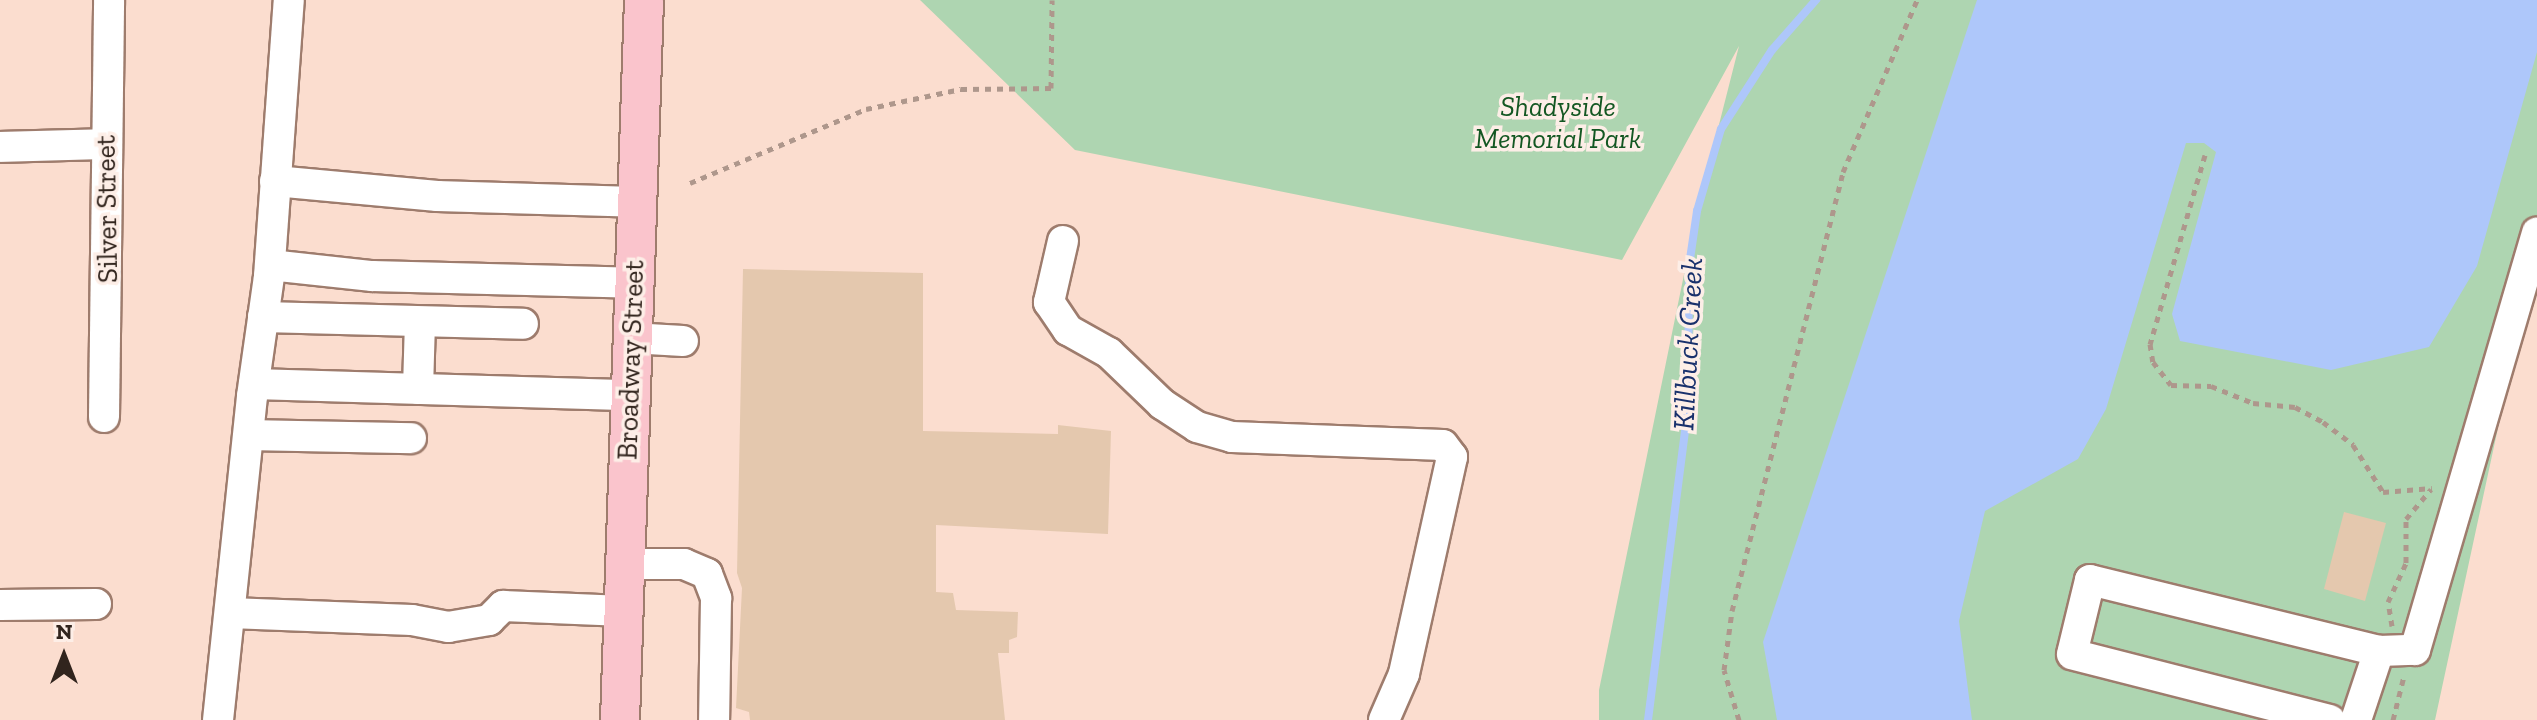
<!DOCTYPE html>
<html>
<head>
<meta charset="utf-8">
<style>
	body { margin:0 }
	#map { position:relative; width:2537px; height:720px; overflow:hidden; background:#fbddcf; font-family:"Zilla Slab",serif }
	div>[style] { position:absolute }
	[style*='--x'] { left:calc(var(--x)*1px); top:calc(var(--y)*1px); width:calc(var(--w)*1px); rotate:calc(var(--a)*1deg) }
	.green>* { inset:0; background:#aed5b1 }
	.water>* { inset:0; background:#aec7fa }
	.stream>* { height:8px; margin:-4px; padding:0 4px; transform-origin:4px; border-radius:4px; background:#aec7fa }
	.building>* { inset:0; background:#e4c8ae }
	.path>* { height:5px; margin-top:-2.5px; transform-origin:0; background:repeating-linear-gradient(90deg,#ae978c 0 6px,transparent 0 12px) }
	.roads { filter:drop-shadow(2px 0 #9e7c6d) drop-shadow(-2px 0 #9e7c6d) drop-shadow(0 2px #9e7c6d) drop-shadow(0 -2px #9e7c6d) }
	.minor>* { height:30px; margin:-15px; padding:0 15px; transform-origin:15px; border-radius:15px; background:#fff }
	.major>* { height:38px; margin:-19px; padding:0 19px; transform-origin:19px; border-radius:19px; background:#fac4cc }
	span { translate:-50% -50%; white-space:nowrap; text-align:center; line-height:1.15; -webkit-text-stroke:7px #fdeee7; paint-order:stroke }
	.park-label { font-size:28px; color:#135722; font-style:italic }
	.street-label { font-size:28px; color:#31241d }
	.water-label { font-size:30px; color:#19316c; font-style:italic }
	.north { position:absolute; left:24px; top:616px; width:80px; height:80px; -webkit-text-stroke:6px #fdeee7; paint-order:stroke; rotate:0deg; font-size:22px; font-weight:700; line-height:32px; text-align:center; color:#31241d }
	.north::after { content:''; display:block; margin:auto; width:28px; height:36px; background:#31241d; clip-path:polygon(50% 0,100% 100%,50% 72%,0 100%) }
</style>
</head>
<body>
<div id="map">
	<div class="green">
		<i style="clip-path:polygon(920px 0,2537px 0,2537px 247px,2435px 720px,1599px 720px,1599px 690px,1697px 211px,1739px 46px,1622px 260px,1075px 150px)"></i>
	</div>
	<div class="water">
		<i style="clip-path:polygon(1977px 0,2537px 0,2537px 52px,2477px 266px,2429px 347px,2331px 370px,2180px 341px,2172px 314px,2216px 152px,2204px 143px,2186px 143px,2106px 409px,2078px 459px,1985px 511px,1959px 621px,1972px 720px,1777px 720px,1763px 642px)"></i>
	</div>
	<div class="stream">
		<i style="--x:1648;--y:720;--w:316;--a:-82.7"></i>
		<i style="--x:1688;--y:407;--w:141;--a:-89.6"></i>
		<i style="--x:1689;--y:266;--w:56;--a:-81.7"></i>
		<i style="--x:1697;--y:211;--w:85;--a:-73.7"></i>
		<i style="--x:1721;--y:129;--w:94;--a:-57.2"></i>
		<i style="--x:1772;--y:50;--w:67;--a:-48.7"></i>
	</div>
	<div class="building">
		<i style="clip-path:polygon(743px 269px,923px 273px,923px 431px,1058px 434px,1058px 425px,1111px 431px,1108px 534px,936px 525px,936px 592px,953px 593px,956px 610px,1018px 612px,1017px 637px,1009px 640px,1009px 653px,998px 653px,1005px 720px,750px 720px,749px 712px,736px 708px,742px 588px,737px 573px)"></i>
		<i style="clip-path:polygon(2344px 512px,2386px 523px,2365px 601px,2324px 589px)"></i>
	</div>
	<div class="path">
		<i style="--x:2205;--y:155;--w:197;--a:106.2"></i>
		<i style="--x:2150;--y:344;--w:18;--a:81"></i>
		<i style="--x:2153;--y:362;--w:29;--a:52"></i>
		<i style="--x:2171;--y:385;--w:40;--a:1.4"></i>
		<i style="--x:2211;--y:386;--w:45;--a:22"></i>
		<i style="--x:2253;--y:403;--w:42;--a:5.4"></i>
		<i style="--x:2295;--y:407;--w:32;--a:28"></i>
		<i style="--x:2323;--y:422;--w:38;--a:37"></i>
		<i style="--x:2353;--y:445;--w:56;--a:57.4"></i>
		<i style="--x:2383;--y:492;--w:49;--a:-4.7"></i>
		<i style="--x:690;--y:183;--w:191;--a:-22.8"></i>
		<i style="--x:866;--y:109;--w:97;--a:-11.9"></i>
		<i style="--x:961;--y:89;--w:90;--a:-0.6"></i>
		<i style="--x:1051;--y:88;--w:88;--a:-89.3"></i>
		<i style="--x:2392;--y:626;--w:24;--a:-99"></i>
		<i style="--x:2388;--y:602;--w:43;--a:-65.2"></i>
		<i style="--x:2406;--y:563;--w:44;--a:-90"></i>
		<i style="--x:2406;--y:519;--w:39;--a:-50"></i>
		<i style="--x:1739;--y:720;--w:52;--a:-106.7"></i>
		<i style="--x:1724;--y:670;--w:60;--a:-82.3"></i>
		<i style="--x:1732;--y:611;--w:453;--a:-75.8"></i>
		<i style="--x:1843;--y:172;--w:187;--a:-66.7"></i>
		<i style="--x:2393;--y:720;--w:45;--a:-76"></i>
	</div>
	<div class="roads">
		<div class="minor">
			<i style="--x:0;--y:147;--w:106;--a:-1.6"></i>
			<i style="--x:275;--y:181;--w:163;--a:5.3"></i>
			<i style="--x:437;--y:196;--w:198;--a:1.7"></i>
			<i style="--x:1063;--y:241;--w:63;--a:102.9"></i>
			<i style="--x:1049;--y:302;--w:34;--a:56"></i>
			<i style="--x:1068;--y:330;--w:47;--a:29.3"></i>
			<i style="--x:1109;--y:353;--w:74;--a:43.9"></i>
			<i style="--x:1162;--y:404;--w:42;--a:33.3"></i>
			<i style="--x:1197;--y:427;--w:36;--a:16"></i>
			<i style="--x:1232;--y:437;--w:211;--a:2.2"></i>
			<i style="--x:1443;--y:445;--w:15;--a:53"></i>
			<i style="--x:1452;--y:457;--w:222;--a:102.5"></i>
			<i style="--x:1404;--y:674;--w:50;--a:113.5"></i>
			<i style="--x:270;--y:265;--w:103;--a:6.2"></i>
			<i style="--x:372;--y:276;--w:261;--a:1.5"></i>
			<i style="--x:263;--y:317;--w:260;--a:1.5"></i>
			<i style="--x:631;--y:338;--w:52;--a:3.3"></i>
			<i style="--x:254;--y:384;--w:376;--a:1.7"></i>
			<i style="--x:418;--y:389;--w:66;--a:-88.3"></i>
			<i style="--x:104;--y:417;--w:417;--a:-89.3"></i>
			<i style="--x:249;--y:435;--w:162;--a:1.1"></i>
			<i style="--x:625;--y:564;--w:59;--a:0"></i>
			<i style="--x:684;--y:564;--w:25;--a:23"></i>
			<i style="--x:707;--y:574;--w:26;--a:69"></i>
			<i style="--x:716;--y:598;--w:122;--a:90.9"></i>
			<i style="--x:0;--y:605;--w:96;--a:-0.6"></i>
			<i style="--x:230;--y:613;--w:182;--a:2.2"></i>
			<i style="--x:412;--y:620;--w:37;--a:11"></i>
			<i style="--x:448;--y:627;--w:42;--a:-9.7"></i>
			<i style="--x:489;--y:620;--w:20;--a:-45"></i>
			<i style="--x:503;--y:606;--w:121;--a:2.4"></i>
			<i style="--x:218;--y:720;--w:326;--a:-84"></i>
			<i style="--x:252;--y:396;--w:121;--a:-81.9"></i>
			<i style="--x:269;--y:276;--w:277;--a:-85.9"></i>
			<i style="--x:2330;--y:720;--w:266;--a:-165.7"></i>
			<i style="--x:2072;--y:654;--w:76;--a:-76.3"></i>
			<i style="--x:2090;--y:580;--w:298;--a:13.8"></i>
			<i style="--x:2379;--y:651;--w:36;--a:-2"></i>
			<i style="--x:2415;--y:650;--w:435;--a:-73.7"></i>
			<i style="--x:2356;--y:720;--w:73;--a:-71.6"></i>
		</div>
		<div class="major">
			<i style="--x:620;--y:720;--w:720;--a:-88.09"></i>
		</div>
	</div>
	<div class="park-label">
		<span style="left:1558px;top:123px">Shadyside<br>Memorial Park</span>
	</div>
	<div class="street-label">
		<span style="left:107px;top:209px;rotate:-91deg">Silver Street</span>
		<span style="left:631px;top:360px;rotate:-88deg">Broadway Street</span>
	</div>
	<div class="water-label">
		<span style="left:1688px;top:344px;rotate:-87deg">Killbuck Creek</span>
	</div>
	<div class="north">N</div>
</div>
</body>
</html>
